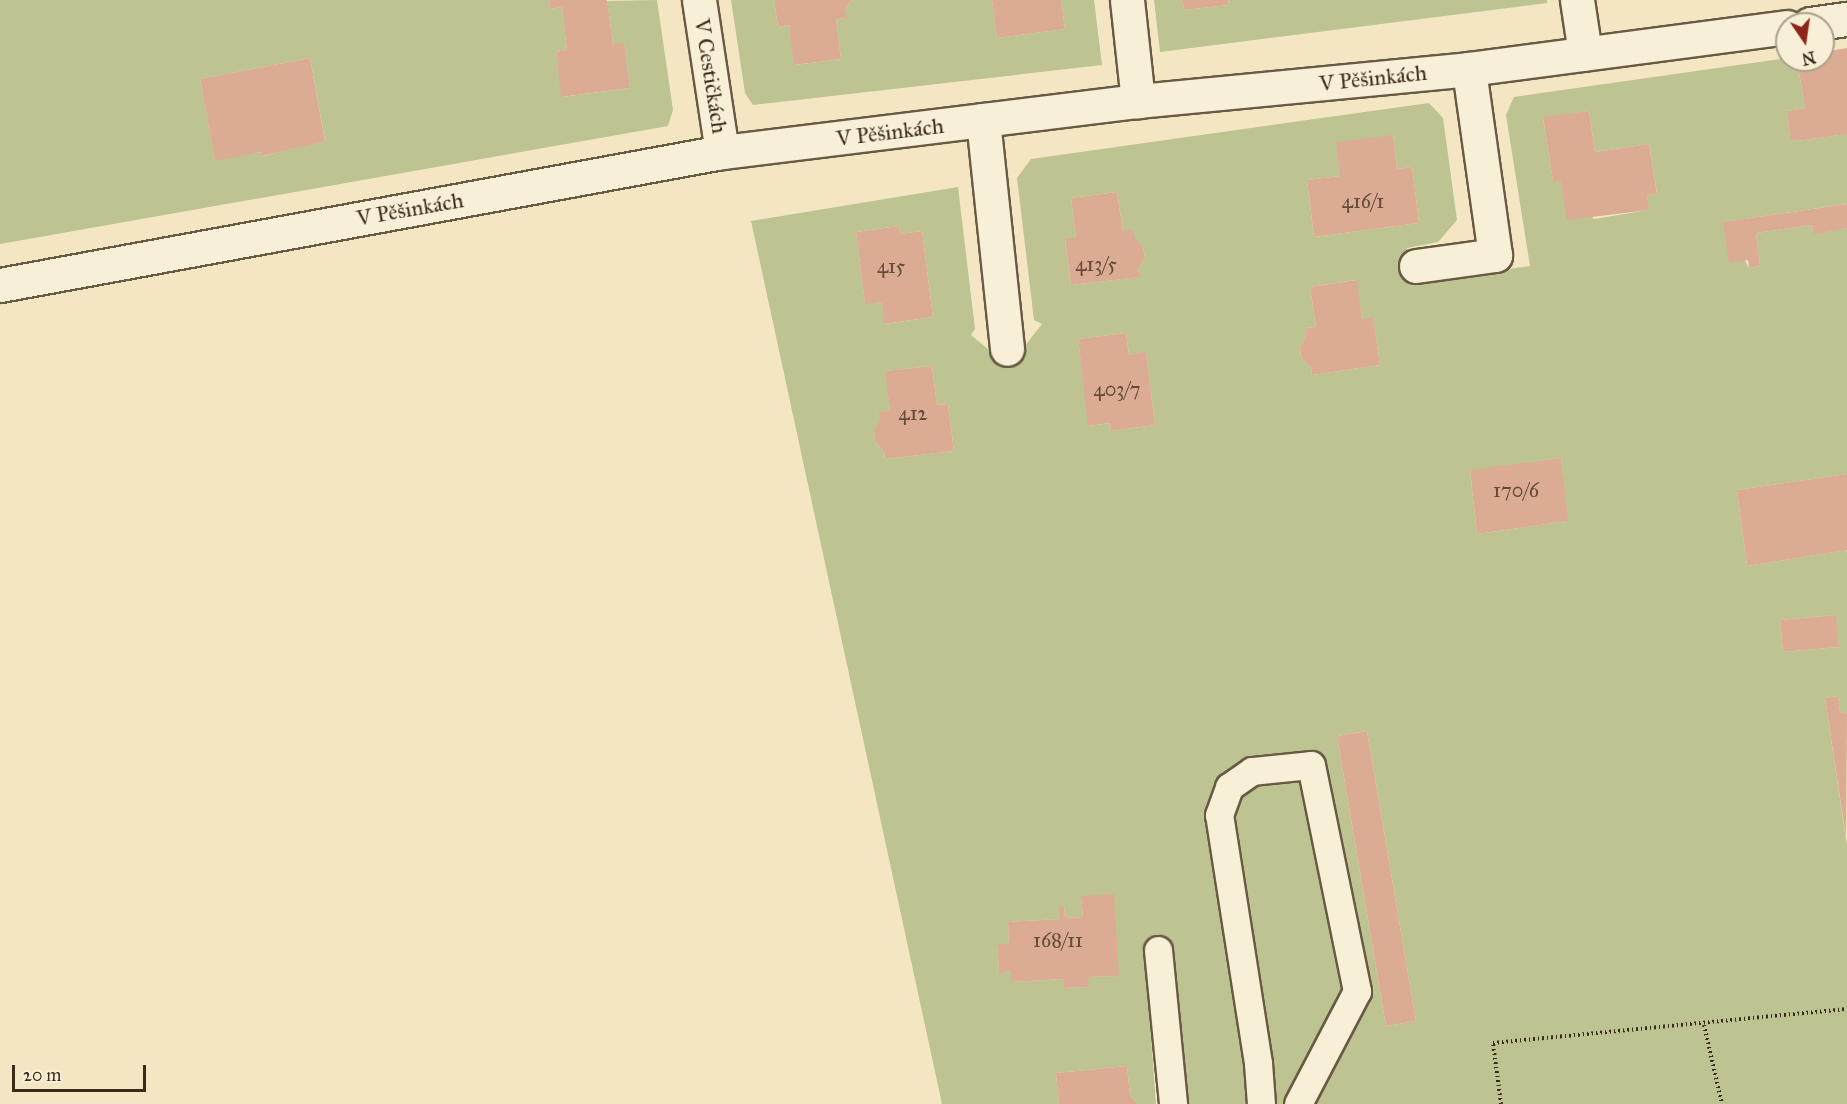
<!DOCTYPE html>
<html>
<head>
<meta charset="utf-8">
<style>
	body { margin:0 }
	#map { position:relative; width:1847px; height:1104px; overflow:hidden; background:#f4e6c2; font-family:"IM FELL Great Primer",serif }
	div>[style] { position:absolute }
	[style*='--x'] { left:calc(var(--x)*1px); top:calc(var(--y)*1px); width:calc(var(--w)*1px); rotate:calc(var(--a)*1deg) }
	.green>* { inset:0; background:#bdc492 }
	.building>* { inset:0; background:#dcab93 }
	.path>* { height:4px; margin-top:-2px; transform-origin:0; background:repeating-linear-gradient(90deg,#3a2b19 0 1.5px,transparent 0 4.5px) }
	.roads { filter:drop-shadow(2px 0 #685a43) drop-shadow(-2px 0 #685a43) drop-shadow(0 2px #685a43) drop-shadow(0 -2px #685a43) }
	.service>* { height:27px; margin:-13.5px; padding:0 13.5px; transform-origin:13.5px; border-radius:13.5px; background:#f8efd7 }
	.minor>* { height:33px; margin:-16.5px; padding:0 16.5px; transform-origin:16.5px; border-radius:16.5px; background:#f8efd7 }
	span { translate:-50% -50%; white-space:nowrap; text-align:center; line-height:1.15; -webkit-text-stroke:5px #f8efd7; paint-order:stroke }
	.number-label { font-size:20px; color:#624b38 }
	.number-label span { -webkit-text-stroke-width:0 }
	.street-label { font-size:22px; color:#3a2b19 }
	.north { position:absolute; left:1775px; top:12px; width:60px; height:60px; box-sizing:border-box; background:#f8efd7; border:2px solid #aca18b; border-radius:50%; rotate:167deg; font-size:16px; font-weight:700; line-height:24px; text-align:center; color:#3a2b19 }
	.north::after { content:''; display:block; margin:auto; width:21px; height:27px; background:#8f2418; clip-path:polygon(50% 0,100% 100%,50% 72%,0 100%) }
	.scale { position:absolute; left:12px; top:1065px; width:134px; height:27px; box-sizing:border-box; border:3px solid #3a2b19; border-top:0; padding-left:8px; font-size:18px; line-height:21px; white-space:nowrap; color:#3a2b19; -webkit-text-stroke:4px #f8efd7; paint-order:stroke }
</style>
</head>
<body>
<div id="map">
	<div class="green">
		<i style="clip-path:polygon(evenodd,0 0,549px 0,550px 9px,562px 7px,567px 50px,556px 52px,562px 97px,630px 88px,624px 44px,613px 44px,607px 1px,657px 0,673px 110px,668px 126px,0 244px,0 0,310px 58px,325px 140px,263px 156px,261px 152px,215px 160px,200px 79px,310px 58px)"></i>
		<i style="clip-path:polygon(731px 0,774px 0,778px 27px,789px 25px,795px 65px,841px 59px,836px 19px,846px 18px,845px 10px,851px 0,992px 0,997px 38px,1065px 29px,1061px 0,1094px 0,1102px 65px,753px 105px,745px 93px)"></i>
		<i style="clip-path:polygon(1154px 0,1182px 0,1184px 10px,1229px 5px,1228px 0,1547px 0,1547px 3px,1160px 52px)"></i>
		<i style="clip-path:polygon(evenodd,1787px 58px,1797px 60px,1805px 108px,1787px 111px,1790px 137px,1797px 141px,1846px 134px,1847px 125px,1847px 204px,1724px 222px,1749px 268px,1760px 266px,1756px 233px,1812px 225px,1813px 233px,1847px 228px,1847px 474px,1737px 490px,1747px 566px,1846px 550px,1847px 553px,1847px 714px,1840px 712px,1838px 696px,1825px 698px,1847px 846px,1847px 1104px,1187px 1104px,1179px 1015px,1149px 1012px,1156px 1104px,1137px 1104px,1130px 1095px,1127px 1066px,1056px 1073px,1059px 1104px,942px 1104px,751px 221px,958px 187px,975px 329px,971px 335px,1001px 360px,1017px 356px,1042px 324px,1034px 320px,1017px 178px,1031px 159px,1429px 103px,1443px 118px,1457px 220px,1438px 242px,1407px 248px,1416px 283px,1530px 266px,1506px 115px,1514px 97px,1787px 58px,1589px 111px,1595px 152px,1649px 144px,1657px 193px,1647px 195px,1648px 210px,1594px 219px,1561px 181px,1553px 181px,1543px 118px,1589px 111px,1787px 58px,1393px 135px,1397px 169px,1412px 167px,1419px 223px,1314px 237px,1307px 180px,1340px 176px,1393px 135px,1787px 58px,1117px 192px,1123px 231px,1143px 247px,1145px 258px,1138px 269px,1139px 277px,1071px 285px,1065px 240px,1076px 237px,1071px 198px,1117px 192px,1787px 58px,899px 226px,900px 234px,922px 231px,933px 317px,885px 324px,882px 302px,865px 303px,856px 232px,899px 226px,1787px 58px,1356px 280px,1362px 319px,1373px 318px,1380px 365px,1312px 375px,1311px 367px,1301px 358px,1300px 347px,1306px 337px,1305px 328px,1316px 327px,1310px 287px,1356px 280px,1787px 58px,1126px 333px,1129px 355px,1146px 353px,1155px 425px,1111px 431px,1110px 423px,1089px 426px,1078px 339px,1126px 333px,1787px 58px,932px 366px,937px 405px,948px 404px,954px 451px,885px 459px,884px 451px,875px 442px,874px 431px,890px 411px,886px 371px,932px 366px,1787px 58px,1561px 458px,1567px 521px,1477px 534px,1470px 471px,1561px 458px,1787px 58px,1835px 615px,1839px 647px,1783px 652px,1780px 620px,1835px 615px,1787px 58px,1367px 731px,1416px 1021px,1386px 1026px,1337px 736px,1367px 731px,1787px 58px,1081px 896px,1119px 976px,1088px 977px,1088px 987px,1064px 988px,1064px 979px,1012px 982px,1011px 971px,999px 972px,997px 944px,1009px 944px,1008px 922px,1060px 919px,1060px 906px,1064px 905px,1065px 918px,1083px 917px,1081px 896px)"></i>
	</div>
	<div class="building">
		<i style="clip-path:polygon(549px 0,607px 0,613px 44px,624px 43px,630px 88px,561px 97px,556px 52px,567px 50px,562px 7px,550px 9px)"></i>
		<i style="clip-path:polygon(774px 0,851px 0,845px 10px,847px 18px,836px 19px,841px 59px,794px 65px,789px 25px,778px 27px)"></i>
		<i style="clip-path:polygon(992px 0,1061px 0,1065px 29px,997px 38px)"></i>
		<i style="clip-path:polygon(1182px 0,1228px 0,1229px 5px,1184px 10px)"></i>
		<i style="clip-path:polygon(1847px 48px,1847px 134px,1797px 141px,1790px 138px,1787px 111px,1805px 108px,1797px 60px,1823px 60px,1823px 52px)"></i>
		<i style="clip-path:polygon(310px 58px,325px 141px,262px 156px,261px 152px,215px 161px,200px 79px)"></i>
		<i style="clip-path:polygon(1589px 111px,1595px 152px,1649px 144px,1657px 194px,1647px 195px,1649px 210px,1567px 220px,1561px 181px,1553px 182px,1543px 117px)"></i>
		<i style="clip-path:polygon(1393px 135px,1397px 169px,1412px 167px,1419px 223px,1314px 237px,1307px 180px,1340px 176px,1336px 142px)"></i>
		<i style="clip-path:polygon(1117px 192px,1123px 231px,1133px 230px,1135px 238px,1143px 247px,1145px 258px,1138px 269px,1140px 277px,1071px 285px,1065px 239px,1076px 237px,1071px 198px)"></i>
		<i style="clip-path:polygon(1847px 204px,1847px 228px,1813px 234px,1812px 225px,1756px 233px,1760px 266px,1749px 268px,1748px 260px,1729px 263px,1723px 222px)"></i>
		<i style="clip-path:polygon(899px 226px,900px 234px,922px 231px,933px 317px,884px 324px,882px 302px,865px 304px,856px 232px)"></i>
		<i style="clip-path:polygon(1357px 280px,1362px 319px,1373px 317px,1380px 365px,1312px 375px,1311px 367px,1301px 358px,1300px 347px,1306px 337px,1305px 328px,1316px 327px,1310px 287px)"></i>
		<i style="clip-path:polygon(1126px 333px,1129px 355px,1146px 352px,1155px 425px,1111px 431px,1110px 423px,1088px 426px,1078px 339px)"></i>
		<i style="clip-path:polygon(932px 366px,937px 405px,948px 404px,954px 451px,885px 459px,884px 451px,875px 442px,874px 431px,880px 420px,879px 412px,890px 411px,885px 371px)"></i>
		<i style="clip-path:polygon(1561px 458px,1568px 521px,1477px 534px,1470px 470px)"></i>
		<i style="clip-path:polygon(1847px 474px,1847px 550px,1747px 566px,1737px 490px)"></i>
		<i style="clip-path:polygon(1836px 615px,1839px 647px,1783px 652px,1780px 620px)"></i>
		<i style="clip-path:polygon(1838px 696px,1840px 712px,1847px 714px,1846px 837px,1825px 698px)"></i>
		<i style="clip-path:polygon(1367px 731px,1416px 1021px,1386px 1026px,1337px 736px)"></i>
		<i style="clip-path:polygon(1114px 894px,1119px 976px,1088px 977px,1089px 987px,1064px 988px,1064px 979px,1011px 982px,1011px 971px,999px 973px,997px 944px,1009px 944px,1008px 922px,1060px 919px,1059px 906px,1064px 905px,1065px 918px,1083px 917px,1081px 896px)"></i>
		<i style="clip-path:polygon(1127px 1066px,1130px 1095px,1137px 1104px,1059px 1104px,1056px 1073px)"></i>
	</div>
	<div class="path">
		<i style="--x:1704;--y:1025;--w:81;--a:77.2"></i>
		<i style="--x:1501;--y:1104;--w:62;--a:-97.5"></i>
		<i style="--x:1493;--y:1043;--w:356;--a:-5.5"></i>
	</div>
	<div class="roads">
		<div class="service">
			<i style="--x:1158;--y:950;--w:155;--a:84.4"></i>
			<i style="--x:1261;--y:1104;--w:41;--a:-94.2"></i>
			<i style="--x:1258;--y:1063;--w:251;--a:-98.9"></i>
			<i style="--x:1219;--y:815;--w:30;--a:-70"></i>
			<i style="--x:1229;--y:787;--w:28;--a:-35"></i>
			<i style="--x:1252;--y:771;--w:59;--a:-5.8"></i>
			<i style="--x:1311;--y:765;--w:231;--a:78.5"></i>
			<i style="--x:1357;--y:991;--w:127;--a:117.6"></i>
		</div>
		<div class="minor">
			<i style="--x:699;--y:0;--w:154;--a:81.4"></i>
			<i style="--x:1127;--y:0;--w:102;--a:83.8"></i>
			<i style="--x:1577;--y:0;--w:54;--a:81.4"></i>
			<i style="--x:1810;--y:24;--w:37;--a:-8"></i>
			<i style="--x:983;--y:120;--w:230;--a:84"></i>
			<i style="--x:1416;--y:266;--w:80;--a:-7.9"></i>
			<i style="--x:1495;--y:255;--w:188;--a:-98"></i>
			<i style="--x:0;--y:285;--w:734;--a:-10.44"></i>
			<i style="--x:722;--y:152;--w:419;--a:-7"></i>
			<i style="--x:1138;--y:101;--w:333;--a:-5.5"></i>
			<i style="--x:1469;--y:69;--w:321;--a:-7.5"></i>
		</div>
	</div>
	<div class="number-label">
		<span style="left:1363px;top:201px">416/1</span>
		<span style="left:1096px;top:264px">413/5</span>
		<span style="left:891px;top:266px">415</span>
		<span style="left:1117px;top:389px">403/7</span>
		<span style="left:913px;top:413px">412</span>
		<span style="left:1516px;top:490px">170/6</span>
		<span style="left:1058px;top:940px">168/11</span>
	</div>
	<div class="street-label">
		<span style="left:711px;top:76px;rotate:81deg">V Cestičkách</span>
		<span style="left:1373px;top:78px;rotate:-6deg">V Pěšinkách</span>
		<span style="left:890px;top:132px;rotate:-7deg">V Pěšinkách</span>
		<span style="left:410px;top:209px;rotate:-10deg">V Pěšinkách</span>
	</div>
	<div class="north">N</div>
	<div class="scale">20 m</div>
</div>
</body>
</html>
